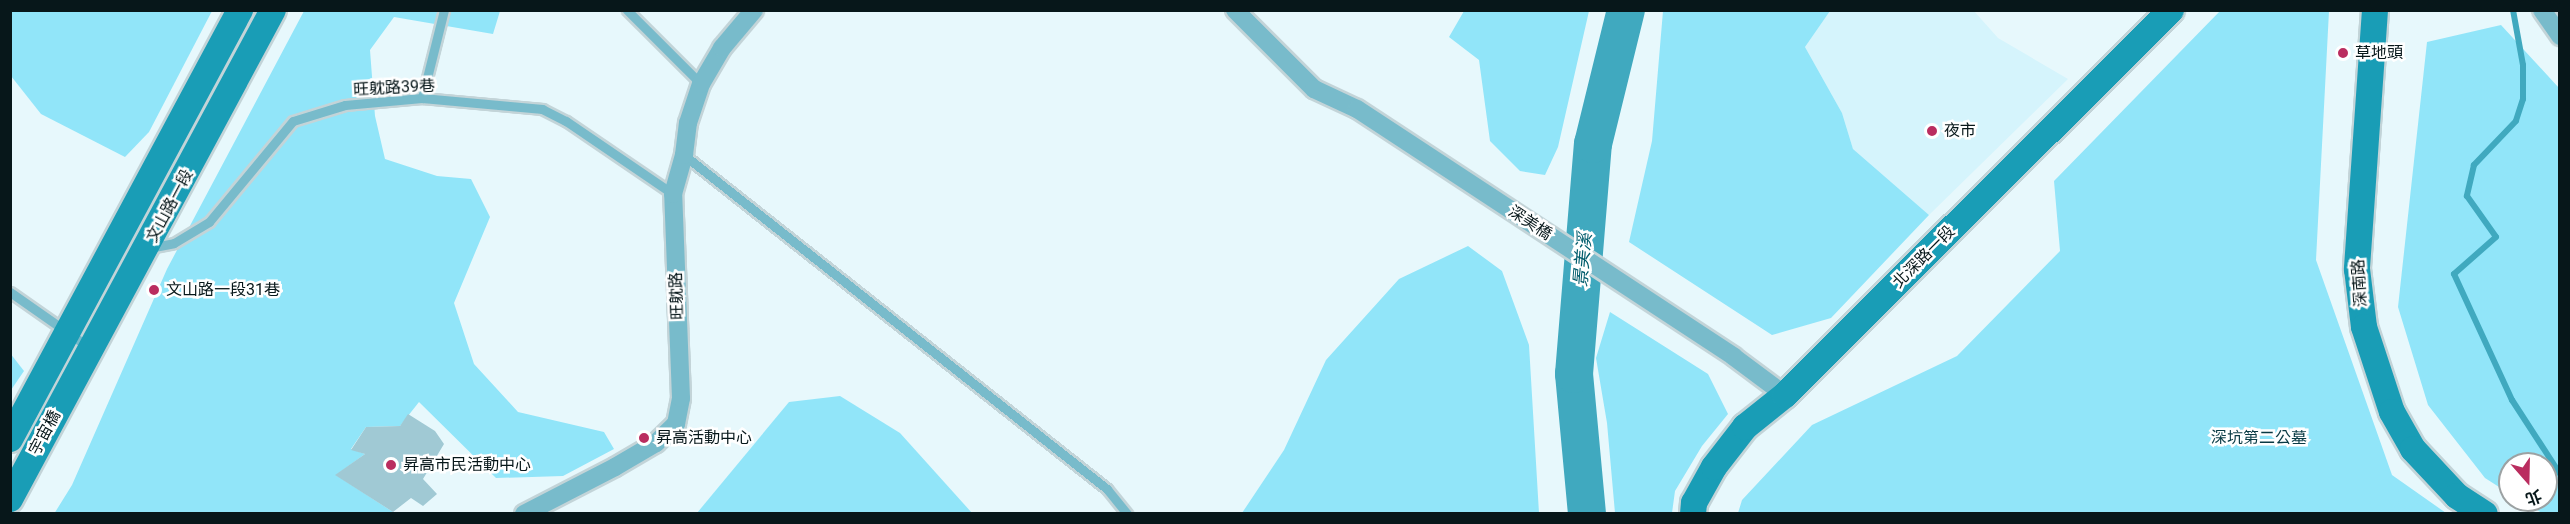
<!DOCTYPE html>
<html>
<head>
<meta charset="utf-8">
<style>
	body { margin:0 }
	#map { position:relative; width:2570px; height:524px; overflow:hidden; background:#e7f8fc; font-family:Roboto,"Noto Sans TC",sans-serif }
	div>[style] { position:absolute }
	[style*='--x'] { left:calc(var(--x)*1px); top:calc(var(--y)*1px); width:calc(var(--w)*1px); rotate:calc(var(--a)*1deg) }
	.built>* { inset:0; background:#d5f4fc }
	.green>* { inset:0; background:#91e5f9 }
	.stream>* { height:6px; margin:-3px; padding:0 3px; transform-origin:3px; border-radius:3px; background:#40a9bf }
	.river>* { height:38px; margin:-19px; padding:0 19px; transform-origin:19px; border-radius:19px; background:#40a9bf }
	.building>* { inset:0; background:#a0c9d4 }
	.roads { filter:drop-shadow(2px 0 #c3d4d8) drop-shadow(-2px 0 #c3d4d8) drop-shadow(0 2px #c3d4d8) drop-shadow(0 -2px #c3d4d8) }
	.lane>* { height:9px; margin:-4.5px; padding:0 4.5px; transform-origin:4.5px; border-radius:4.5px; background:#78bbcb }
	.street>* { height:18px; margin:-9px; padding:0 9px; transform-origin:9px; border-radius:9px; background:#78bbcb }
	.secondary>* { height:26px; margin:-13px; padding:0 13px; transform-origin:13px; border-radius:13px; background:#199db6 }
	.dots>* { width:16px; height:16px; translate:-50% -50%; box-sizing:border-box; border:3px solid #fff; border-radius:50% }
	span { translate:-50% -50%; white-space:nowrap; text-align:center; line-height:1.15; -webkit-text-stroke:5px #fff; paint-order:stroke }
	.poi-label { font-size:16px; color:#07171a }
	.left { translate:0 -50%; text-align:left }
	.street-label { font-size:16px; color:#07171a }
	.park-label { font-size:16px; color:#093a44 }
	.water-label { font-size:18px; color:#005c6c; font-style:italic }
	.frame { position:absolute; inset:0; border:12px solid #07171a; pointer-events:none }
	.north { position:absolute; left:2498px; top:452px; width:60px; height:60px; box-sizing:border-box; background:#fff; border:2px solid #9ca2a3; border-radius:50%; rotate:160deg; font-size:16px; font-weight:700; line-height:24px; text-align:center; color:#07171a }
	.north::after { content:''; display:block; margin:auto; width:21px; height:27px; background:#ba2d5f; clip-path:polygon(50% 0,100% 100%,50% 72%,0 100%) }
</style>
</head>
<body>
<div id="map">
	<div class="built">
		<i style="clip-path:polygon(1830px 11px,1974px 11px,1998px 38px,2068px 79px,1929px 215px,1853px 149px,1842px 113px,1805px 47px)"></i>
	</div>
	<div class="green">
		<i style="clip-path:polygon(10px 11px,11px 10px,212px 11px,149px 132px,125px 157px,41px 114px,11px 76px)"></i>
		<i style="clip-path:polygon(304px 11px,500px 11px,493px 34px,394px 17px,370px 50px,375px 116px,385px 159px,437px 176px,471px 179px,490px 217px,454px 303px,474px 364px,518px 412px,604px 432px,614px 449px,563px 476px,496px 478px,419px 402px,400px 426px,366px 427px,351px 449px,365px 454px,336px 475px,393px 512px,403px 513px,54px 514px,72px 485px,167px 269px)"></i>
		<i style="clip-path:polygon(1464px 11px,1589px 11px,1558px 147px,1545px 175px,1520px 171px,1490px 141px,1479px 60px,1449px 37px)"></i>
		<i style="clip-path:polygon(1663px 11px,1830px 11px,1805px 47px,1842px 113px,1853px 149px,1929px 215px,1831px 318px,1772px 335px,1629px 242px,1652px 141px)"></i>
		<i style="clip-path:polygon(2220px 11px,2329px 11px,2316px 260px,2392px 475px,2446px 513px,1738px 513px,1742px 500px,1812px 425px,1957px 356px,2060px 251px,2054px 181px)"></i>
		<i style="clip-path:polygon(2501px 25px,2559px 88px,2559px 513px,2542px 513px,2520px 500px,2546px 500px,2546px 464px,2510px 464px,2510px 494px,2485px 478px,2428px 405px,2398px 307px,2427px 42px)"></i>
		<i style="clip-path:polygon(1468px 246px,1502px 271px,1529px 345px,1539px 513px,1242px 513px,1284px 450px,1326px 360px,1399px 279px)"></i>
		<i style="clip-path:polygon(1610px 312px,1708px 374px,1728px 414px,1702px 446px,1675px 491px,1672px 513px,1615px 513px,1607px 423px,1596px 358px)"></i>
		<i style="clip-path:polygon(10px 353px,24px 371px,11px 390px,10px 390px)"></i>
		<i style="clip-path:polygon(840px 396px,900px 433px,972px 513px,697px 513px,789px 402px)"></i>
	</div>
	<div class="stream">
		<i style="--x:2513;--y:10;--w:56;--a:79.7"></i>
		<i style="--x:2523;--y:65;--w:34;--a:90"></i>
		<i style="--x:2523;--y:99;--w:23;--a:108"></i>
		<i style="--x:2516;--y:121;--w:61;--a:133.7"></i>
		<i style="--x:2474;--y:165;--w:32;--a:103"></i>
		<i style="--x:2467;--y:196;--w:50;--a:54.7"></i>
		<i style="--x:2496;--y:237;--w:56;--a:138.6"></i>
		<i style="--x:2454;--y:274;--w:139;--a:65.3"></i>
		<i style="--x:2512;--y:400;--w:88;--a:57"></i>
	</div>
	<div class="river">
		<i style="--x:1587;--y:514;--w:141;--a:-95.3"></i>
		<i style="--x:1574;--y:374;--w:231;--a:-85.3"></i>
		<i style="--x:1593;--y:144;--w:138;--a:-76.2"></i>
	</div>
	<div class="building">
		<i style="clip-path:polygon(408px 414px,435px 431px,444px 444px,423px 479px,437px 494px,423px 506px,411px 498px,393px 512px,335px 475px,365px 454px,351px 450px,366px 427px,400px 426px)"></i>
	</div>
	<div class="roads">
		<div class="lane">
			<i style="--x:627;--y:10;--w:105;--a:45"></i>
			<i style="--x:422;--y:98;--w:91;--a:-76"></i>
			<i style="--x:684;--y:155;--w:539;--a:38.29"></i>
			<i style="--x:1107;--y:489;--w:32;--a:51"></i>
			<i style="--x:149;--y:248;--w:25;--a:-11"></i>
			<i style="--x:174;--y:243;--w:41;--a:-31"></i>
			<i style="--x:209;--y:222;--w:131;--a:-50.3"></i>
			<i style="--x:293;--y:121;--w:54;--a:-17.1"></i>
			<i style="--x:345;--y:105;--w:77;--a:-5.2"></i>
			<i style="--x:422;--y:98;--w:121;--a:5.2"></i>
			<i style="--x:542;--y:109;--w:27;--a:27"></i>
			<i style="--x:566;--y:121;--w:130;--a:34.3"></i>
			<i style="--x:10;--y:292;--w:98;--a:35"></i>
		</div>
		<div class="street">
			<i style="--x:1235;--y:10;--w:112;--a:45"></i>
			<i style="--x:1314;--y:89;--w:47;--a:24.9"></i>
			<i style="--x:1357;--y:109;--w:451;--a:33.3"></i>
			<i style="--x:1734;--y:357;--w:64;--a:36.7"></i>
			<i style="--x:2542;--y:10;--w:32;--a:55"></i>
			<i style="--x:524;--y:514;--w:102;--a:-27.3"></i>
			<i style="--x:615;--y:467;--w:48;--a:-30.3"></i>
			<i style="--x:656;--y:443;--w:28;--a:-44"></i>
			<i style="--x:676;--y:424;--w:26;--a:-79"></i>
			<i style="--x:681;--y:398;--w:204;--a:-92.2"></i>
			<i style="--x:673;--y:194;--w:41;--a:-74.2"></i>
			<i style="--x:684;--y:155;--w:32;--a:-83"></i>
			<i style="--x:688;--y:123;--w:41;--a:-71.6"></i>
			<i style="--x:701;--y:84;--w:42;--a:-59.7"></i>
			<i style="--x:722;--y:48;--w:50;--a:-49.9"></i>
		</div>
		<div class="secondary">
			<i style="--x:2375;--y:10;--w:260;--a:94"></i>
			<i style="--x:2357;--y:269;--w:58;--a:83.1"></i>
			<i style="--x:2364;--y:327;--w:89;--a:71.8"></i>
			<i style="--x:2392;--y:412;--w:43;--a:60.4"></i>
			<i style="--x:2413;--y:449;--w:64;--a:46.9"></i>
			<i style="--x:2457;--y:496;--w:33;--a:33"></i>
			<i style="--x:10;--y:439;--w:487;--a:-61.8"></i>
			<i style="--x:10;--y:499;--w:555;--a:-61.73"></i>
			<i style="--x:1693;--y:514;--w:11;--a:-85"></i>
			<i style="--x:1694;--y:503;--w:41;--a:-60.9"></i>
			<i style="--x:1714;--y:467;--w:51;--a:-52.2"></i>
			<i style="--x:1745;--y:427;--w:51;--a:-38.7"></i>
			<i style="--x:1785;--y:395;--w:545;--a:-44.93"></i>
		</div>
	</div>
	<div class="dots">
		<i style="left:2343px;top:53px;background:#ba2d5f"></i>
		<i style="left:1932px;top:131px;background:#ba2d5f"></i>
		<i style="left:154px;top:290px;background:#ba2d5f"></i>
		<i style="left:644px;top:438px;background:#ba2d5f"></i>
		<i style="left:391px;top:465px;background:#ba2d5f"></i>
	</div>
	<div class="poi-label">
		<span class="left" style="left:2355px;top:53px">草地頭</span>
		<span class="left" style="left:1944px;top:131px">夜市</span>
		<span class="left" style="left:166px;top:290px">文山路一段31巷</span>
		<span class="left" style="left:656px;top:438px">昇高活動中心</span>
		<span class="left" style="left:403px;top:465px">昇高市民活動中心</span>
	</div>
	<div class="street-label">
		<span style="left:394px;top:88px;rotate:-3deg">旺躭路39巷</span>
		<span style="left:170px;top:206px;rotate:-62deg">文山路一段</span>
		<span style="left:1530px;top:223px;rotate:33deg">深美橋</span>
		<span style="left:1924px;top:257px;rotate:-45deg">北深路一段</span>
		<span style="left:2360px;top:283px;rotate:-94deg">深南路</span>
		<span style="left:677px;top:296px;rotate:-92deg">旺躭路</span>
		<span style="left:45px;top:433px;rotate:-62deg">宇宙橋</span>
	</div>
	<div class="park-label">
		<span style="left:2259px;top:438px">深坑第二公墓</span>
	</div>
	<div class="water-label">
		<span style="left:1583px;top:260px;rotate:-85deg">景美溪</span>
	</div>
	<div class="frame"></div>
	<div class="north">北</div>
</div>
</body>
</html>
